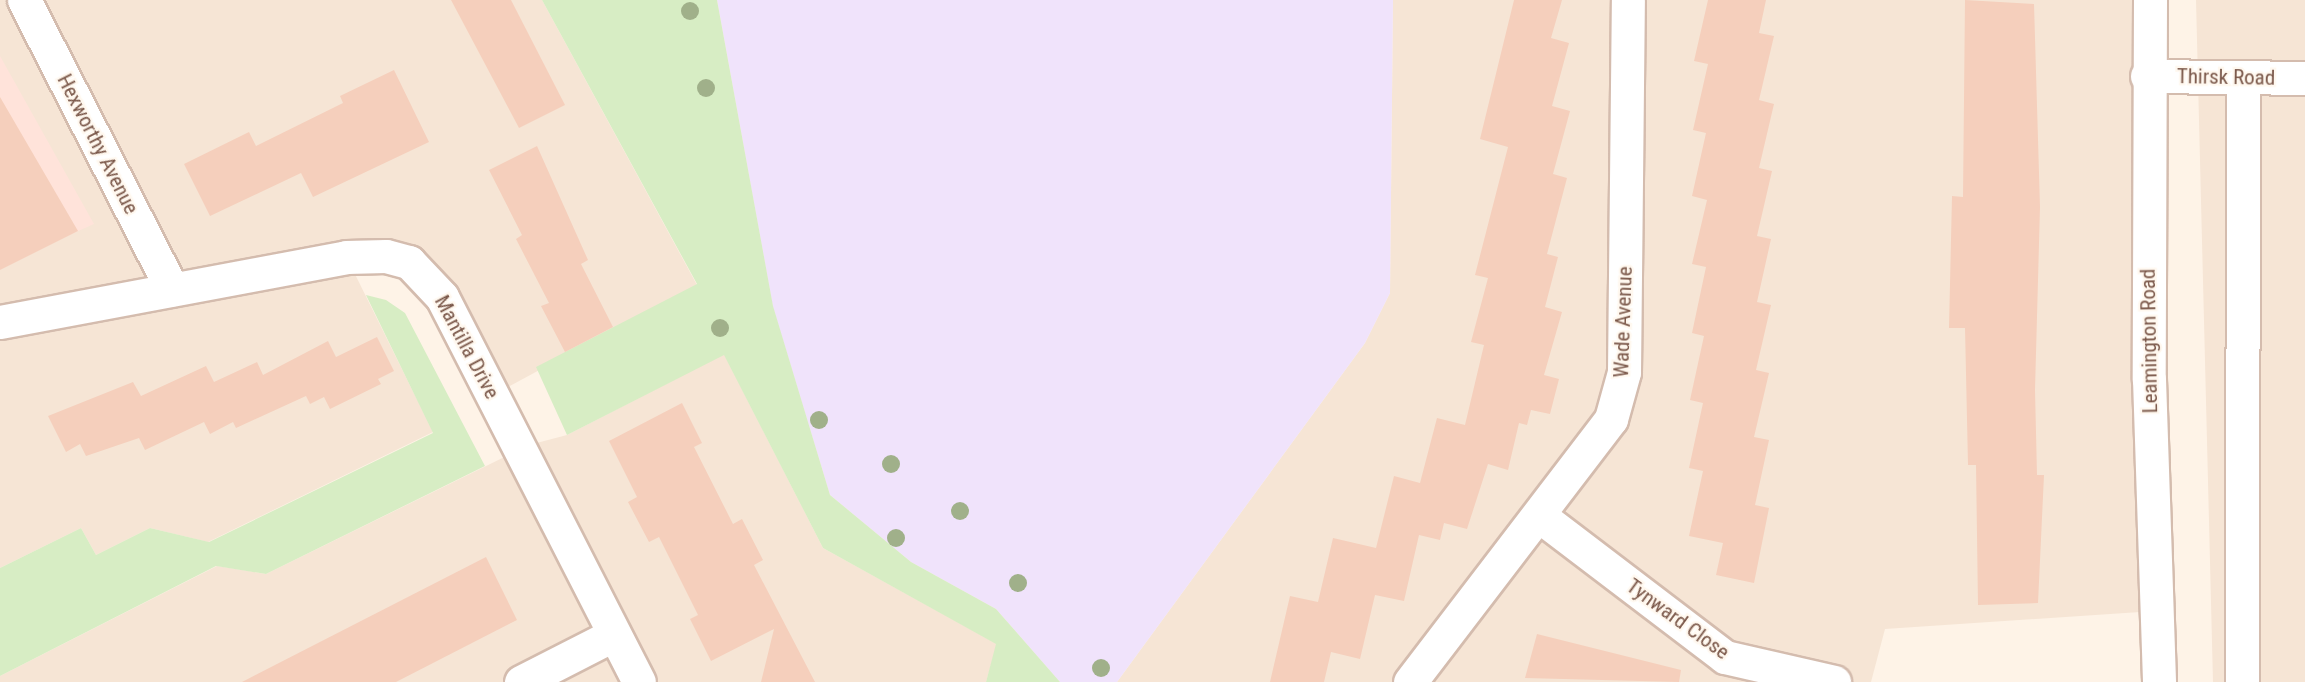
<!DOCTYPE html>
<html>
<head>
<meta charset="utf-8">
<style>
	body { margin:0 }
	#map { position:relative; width:2305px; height:682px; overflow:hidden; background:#fef3e7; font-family:"Roboto Condensed",sans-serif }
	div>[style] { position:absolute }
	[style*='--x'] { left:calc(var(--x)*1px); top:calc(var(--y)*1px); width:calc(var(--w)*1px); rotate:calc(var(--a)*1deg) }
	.residential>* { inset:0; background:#f6e5d5 }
	.commercial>* { inset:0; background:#ffe3da }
	.education>* { inset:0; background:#f0e3fb }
	.green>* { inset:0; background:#d7edc4 }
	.building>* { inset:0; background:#f5cfbc }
	.roads { filter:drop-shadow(2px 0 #d4bcae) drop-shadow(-2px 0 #d4bcae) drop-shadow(0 2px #d4bcae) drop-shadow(0 -2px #d4bcae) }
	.street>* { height:33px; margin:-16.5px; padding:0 16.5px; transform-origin:16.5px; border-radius:16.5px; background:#fff }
	.secondary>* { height:33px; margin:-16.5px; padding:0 16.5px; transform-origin:16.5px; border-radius:16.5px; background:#fff }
	.trees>* { width:18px; height:18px; margin:-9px; border-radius:50%; background:#a0b08a }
	span { translate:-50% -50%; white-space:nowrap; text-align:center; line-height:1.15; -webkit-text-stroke:4.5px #fff8ef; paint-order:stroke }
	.street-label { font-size:21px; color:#7a5749 }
</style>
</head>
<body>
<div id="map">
	<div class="residential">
		<i style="clip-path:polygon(0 0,542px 0,697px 285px,493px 395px,428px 279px,347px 258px,433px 432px,208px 542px,150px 528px,96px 555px,81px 528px,0 568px)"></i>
		<i style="clip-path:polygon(1393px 0,2150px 0,2155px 611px,1885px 629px,1871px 682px,1117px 682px,1365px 343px,1390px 293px)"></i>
		<i style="clip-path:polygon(2196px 0,2305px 0,2305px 682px,2213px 682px)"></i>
		<i style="clip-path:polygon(724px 354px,823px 548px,997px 644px,986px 682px,0 682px,0 676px,217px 566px,266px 574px,529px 445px,567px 435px)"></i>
	</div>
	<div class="commercial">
		<i style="clip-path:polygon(0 56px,94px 224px,0 266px)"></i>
	</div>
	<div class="education">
		<i style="clip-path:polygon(717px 0,1393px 0,1390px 293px,1365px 343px,1117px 682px,1060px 682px,996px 609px,911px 562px,830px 495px,773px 307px)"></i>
	</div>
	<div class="green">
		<i style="clip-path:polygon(542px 0,717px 0,773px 306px,830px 495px,911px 562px,996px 609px,1060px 682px,986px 682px,996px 644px,823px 548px,724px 355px,567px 435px,536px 367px,697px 284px)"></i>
		<i style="clip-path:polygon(366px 295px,386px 300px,405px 313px,485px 466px,266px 574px,216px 566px,0 676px,0 568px,81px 528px,96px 555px,150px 528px,209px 542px,433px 433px)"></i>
	</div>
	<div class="building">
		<i style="clip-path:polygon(451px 0,511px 0,565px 105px,519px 128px)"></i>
		<i style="clip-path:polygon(1514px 0,1562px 0,1551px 38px,1569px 43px,1552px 106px,1570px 111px,1553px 174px,1567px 178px,1547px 254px,1558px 257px,1545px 307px,1562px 312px,1544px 375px,1559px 379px,1550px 414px,1531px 410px,1527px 425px,1519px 423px,1508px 470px,1488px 464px,1467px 529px,1444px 523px,1440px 540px,1419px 535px,1404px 601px,1375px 595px,1360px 659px,1331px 652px,1324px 682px,1270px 682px,1290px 596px,1318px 602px,1333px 538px,1376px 548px,1394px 476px,1420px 483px,1437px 418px,1465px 425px,1484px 345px,1471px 342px,1488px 278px,1475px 275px,1508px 147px,1480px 139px)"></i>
		<i style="clip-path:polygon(1708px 0,1766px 0,1759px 33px,1774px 36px,1759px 100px,1774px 104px,1759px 168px,1772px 171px,1757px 236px,1771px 239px,1757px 302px,1771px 305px,1756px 370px,1769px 373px,1754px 437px,1769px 440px,1755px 505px,1769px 508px,1754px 583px,1716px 575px,1723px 543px,1689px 536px,1703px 471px,1689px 468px,1703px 403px,1690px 400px,1704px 336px,1692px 333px,1706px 267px,1692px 264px,1707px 200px,1692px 196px,1706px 133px,1693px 130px,1708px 64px,1694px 61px)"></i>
		<i style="clip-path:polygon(1965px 0,2034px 4px,2040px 207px,2035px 390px,2037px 475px,2044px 475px,2038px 603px,1978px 605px,1976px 465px,1968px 465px,1965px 328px,1949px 328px,1952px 196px,1963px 197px)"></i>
		<i style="clip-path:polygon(394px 70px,429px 142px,313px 197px,301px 173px,210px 216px,184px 164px,249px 132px,256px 146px,343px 103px,340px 96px)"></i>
		<i style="clip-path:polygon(0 97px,78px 231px,0 270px)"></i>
		<i style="clip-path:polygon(537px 146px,588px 260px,581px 264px,613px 327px,565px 352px,541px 306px,549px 303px,516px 239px,522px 235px,489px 170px)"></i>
		<i style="clip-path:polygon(377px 337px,394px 371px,378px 379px,381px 384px,330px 409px,324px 397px,310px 404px,306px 396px,236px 428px,233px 422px,210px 434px,204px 422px,145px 450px,139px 438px,86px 456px,80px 444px,66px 452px,48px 416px,133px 382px,141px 396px,206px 366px,214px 382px,257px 362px,263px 375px,328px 341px,336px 357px)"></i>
		<i style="clip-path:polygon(682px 403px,702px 443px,694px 447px,733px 524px,742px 519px,763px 560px,754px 565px,815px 682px,761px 682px,774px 629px,711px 661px,690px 619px,698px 615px,659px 537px,649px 542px,628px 502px,637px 497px,609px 441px)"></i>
		<i style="clip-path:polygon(486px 557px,517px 620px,396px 682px,242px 682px)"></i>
		<i style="clip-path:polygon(1537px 634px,1681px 670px,1679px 682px,1525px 678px)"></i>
	</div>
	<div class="roads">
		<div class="street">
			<i style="--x:24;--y:0;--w:325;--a:62.9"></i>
			<i style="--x:2147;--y:76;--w:158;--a:0.7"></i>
			<i style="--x:0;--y:322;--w:352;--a:-10.6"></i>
			<i style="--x:346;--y:257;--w:40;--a:-1.4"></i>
			<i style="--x:386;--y:256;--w:24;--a:15"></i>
			<i style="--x:409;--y:262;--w:48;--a:46.7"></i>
			<i style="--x:442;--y:297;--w:432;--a:62.9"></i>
			<i style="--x:1541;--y:517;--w:231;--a:37.3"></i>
			<i style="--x:1725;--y:657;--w:112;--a:12.9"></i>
			<i style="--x:521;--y:682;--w:103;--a:-27.1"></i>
			<i style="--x:1410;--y:682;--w:331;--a:-52.6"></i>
			<i style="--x:1611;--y:419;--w:49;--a:-74.5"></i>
			<i style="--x:1624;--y:372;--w:372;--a:-89.4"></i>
			<i style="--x:2242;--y:682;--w:605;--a:-89.91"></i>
		</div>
		<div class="secondary">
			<i style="--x:2150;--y:0;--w:379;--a:90.2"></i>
			<i style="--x:2149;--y:379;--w:303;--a:88.1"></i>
		</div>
	</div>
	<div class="trees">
		<i style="left:690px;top:11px"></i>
		<i style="left:706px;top:88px"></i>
		<i style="left:720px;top:328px"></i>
		<i style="left:819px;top:420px"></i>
		<i style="left:891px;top:464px"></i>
		<i style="left:960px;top:511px"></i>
		<i style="left:896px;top:538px"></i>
		<i style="left:1018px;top:583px"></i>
		<i style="left:1101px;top:668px"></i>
	</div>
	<div class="street-label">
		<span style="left:2226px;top:77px;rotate:1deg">Thirsk Road</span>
		<span style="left:98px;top:144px;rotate:63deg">Hexworthy Avenue</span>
		<span style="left:1623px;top:322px;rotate:-88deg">Wade Avenue</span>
		<span style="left:2149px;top:341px;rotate:-91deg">Leamington Road</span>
		<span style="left:467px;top:347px;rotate:62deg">Mantilla Drive</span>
		<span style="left:1678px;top:619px;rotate:36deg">Tynward Close</span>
	</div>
</div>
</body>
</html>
